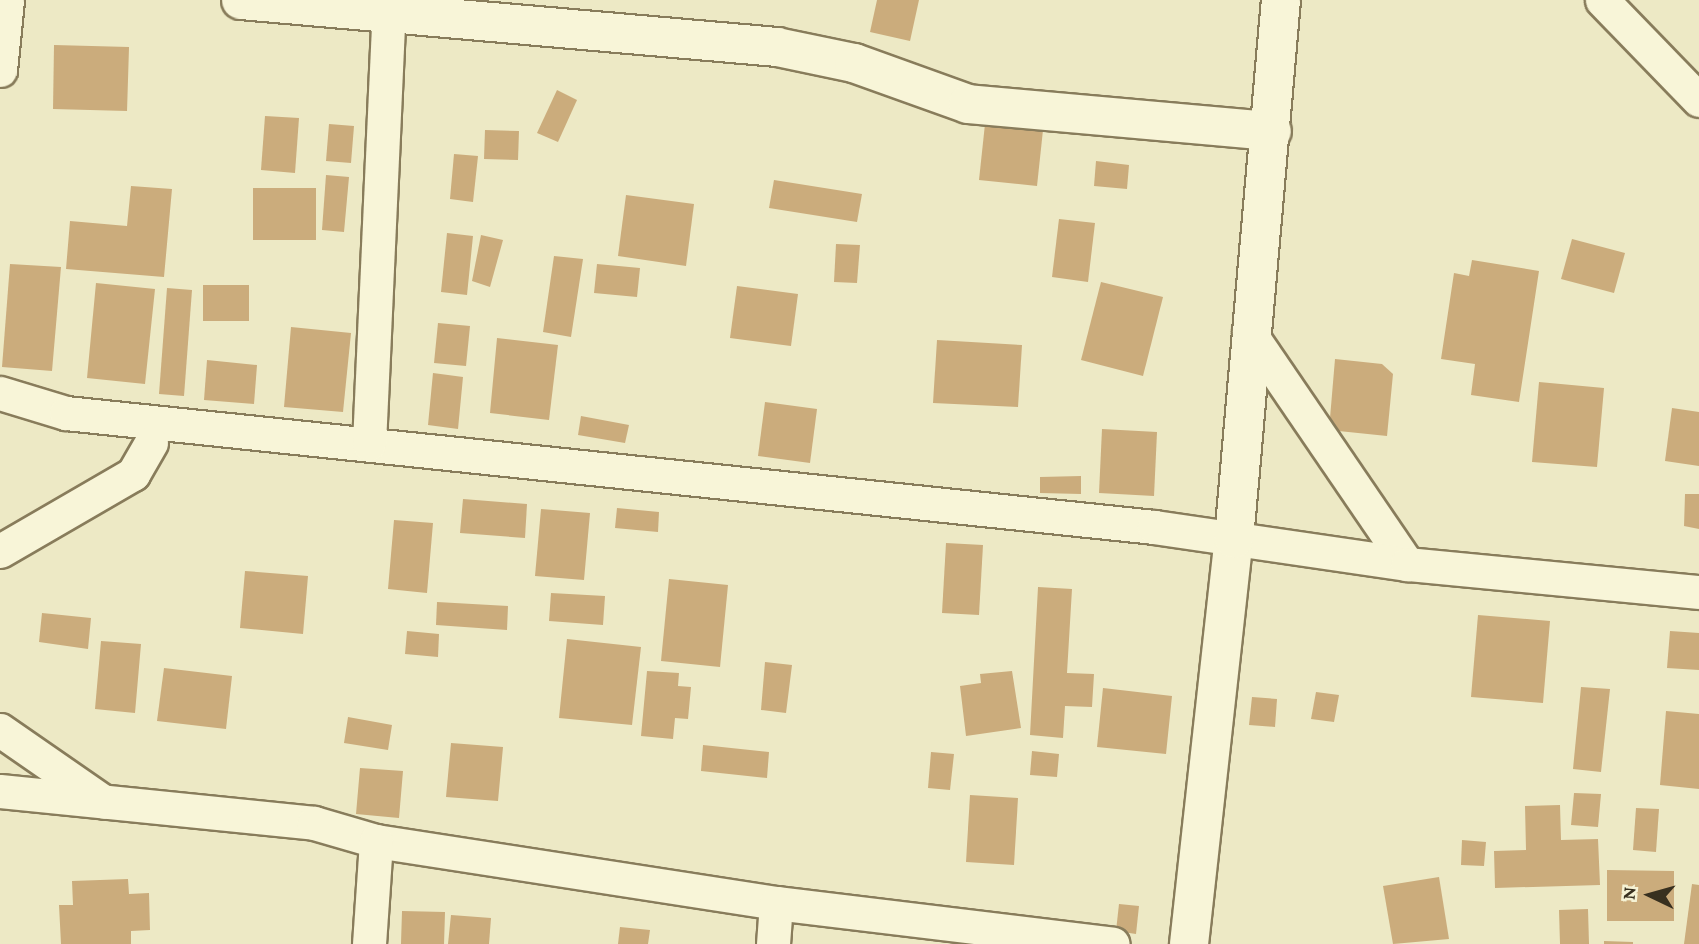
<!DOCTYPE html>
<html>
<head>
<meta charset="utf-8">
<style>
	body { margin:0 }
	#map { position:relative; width:1699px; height:944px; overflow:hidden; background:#ede9c5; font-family:"Crimson Pro",serif }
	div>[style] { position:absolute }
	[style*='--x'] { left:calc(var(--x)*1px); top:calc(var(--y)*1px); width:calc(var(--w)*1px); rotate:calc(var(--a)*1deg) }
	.building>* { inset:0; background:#cbac7c }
	.roads { filter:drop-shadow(2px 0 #887c5b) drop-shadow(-2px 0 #887c5b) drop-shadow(0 2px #887c5b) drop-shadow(0 -2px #887c5b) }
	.street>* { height:33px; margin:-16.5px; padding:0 16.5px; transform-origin:16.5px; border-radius:16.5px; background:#f8f5d8 }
	.secondary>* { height:38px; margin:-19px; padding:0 19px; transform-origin:19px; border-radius:19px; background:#f8f5d8 }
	span { translate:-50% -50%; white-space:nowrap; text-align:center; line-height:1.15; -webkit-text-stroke:7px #f5f2d4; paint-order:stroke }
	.north { position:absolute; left:1615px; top:860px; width:70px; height:70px; -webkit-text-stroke:5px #f5f2d4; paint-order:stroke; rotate:275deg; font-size:19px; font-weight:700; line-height:28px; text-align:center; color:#38301f }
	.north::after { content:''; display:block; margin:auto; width:24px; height:32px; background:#38301f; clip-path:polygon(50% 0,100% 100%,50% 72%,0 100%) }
</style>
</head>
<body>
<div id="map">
	<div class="building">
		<i style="clip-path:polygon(877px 0,919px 0,910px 41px,870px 32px)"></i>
		<i style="clip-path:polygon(54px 45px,129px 47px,127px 111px,53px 109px)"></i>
		<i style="clip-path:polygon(557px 90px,577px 100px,558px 142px,537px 133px)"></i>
		<i style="clip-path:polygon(265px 116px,299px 118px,295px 173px,261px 170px)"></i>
		<i style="clip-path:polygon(329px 124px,354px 126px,351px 163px,326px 161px)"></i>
		<i style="clip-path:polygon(985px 124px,1043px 130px,1037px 186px,979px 180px)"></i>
		<i style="clip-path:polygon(485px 130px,519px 131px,518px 160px,484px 159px)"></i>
		<i style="clip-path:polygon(454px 154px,478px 156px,473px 202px,450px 199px)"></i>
		<i style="clip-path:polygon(1096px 161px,1129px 165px,1127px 189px,1094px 186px)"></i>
		<i style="clip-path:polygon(326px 175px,349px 177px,344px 232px,322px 230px)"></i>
		<i style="clip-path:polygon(774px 180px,862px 194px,857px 222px,769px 208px)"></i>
		<i style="clip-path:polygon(131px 186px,172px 189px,164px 277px,66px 269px,70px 221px,127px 226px)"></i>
		<i style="clip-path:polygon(253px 188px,316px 188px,316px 240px,253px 240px)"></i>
		<i style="clip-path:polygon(626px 195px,694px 204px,686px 266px,618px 256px)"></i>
		<i style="clip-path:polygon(1059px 219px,1095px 223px,1088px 282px,1052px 277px)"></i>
		<i style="clip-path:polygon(447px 233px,473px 236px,467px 295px,441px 292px)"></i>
		<i style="clip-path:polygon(481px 235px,503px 240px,490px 287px,472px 281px)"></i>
		<i style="clip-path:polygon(1572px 239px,1625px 253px,1614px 293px,1561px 279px)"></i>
		<i style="clip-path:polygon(836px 244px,860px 245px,857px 283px,834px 282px)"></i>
		<i style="clip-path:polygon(554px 256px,583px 259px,571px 337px,543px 332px)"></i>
		<i style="clip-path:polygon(1472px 260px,1539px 271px,1519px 402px,1471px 395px,1475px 364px,1441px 359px,1454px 273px,1469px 276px)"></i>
		<i style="clip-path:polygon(10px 264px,61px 267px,52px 371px,2px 367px)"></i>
		<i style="clip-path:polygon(597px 264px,640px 268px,637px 297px,594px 293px)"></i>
		<i style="clip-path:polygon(1101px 282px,1163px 297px,1143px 376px,1081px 360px)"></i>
		<i style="clip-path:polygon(96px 283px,155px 289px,145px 384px,87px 378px)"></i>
		<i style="clip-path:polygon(203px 285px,249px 285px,249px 321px,203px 321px)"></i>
		<i style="clip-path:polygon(737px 286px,798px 294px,791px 346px,730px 338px)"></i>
		<i style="clip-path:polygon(167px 288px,192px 290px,184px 396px,159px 394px)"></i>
		<i style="clip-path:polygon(438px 323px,470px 326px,466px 366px,434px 363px)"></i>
		<i style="clip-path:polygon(291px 327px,351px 333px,343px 412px,284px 407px)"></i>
		<i style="clip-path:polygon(497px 338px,558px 345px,549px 420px,490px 413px)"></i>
		<i style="clip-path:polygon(937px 340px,1022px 345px,1018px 407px,933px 403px)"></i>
		<i style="clip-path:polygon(1335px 359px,1382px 364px,1393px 374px,1387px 436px,1329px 430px)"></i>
		<i style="clip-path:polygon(207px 360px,257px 365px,254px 404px,204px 400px)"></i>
		<i style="clip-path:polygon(433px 373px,463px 377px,458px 429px,428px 425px)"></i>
		<i style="clip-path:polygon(1539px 382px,1604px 388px,1597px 467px,1532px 462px)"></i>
		<i style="clip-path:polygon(765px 402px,817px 409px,810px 463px,758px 456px)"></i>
		<i style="clip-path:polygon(1672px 408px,1699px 412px,1699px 466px,1665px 461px)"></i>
		<i style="clip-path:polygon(581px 416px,629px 425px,625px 443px,578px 435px)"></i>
		<i style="clip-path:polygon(1102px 429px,1157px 432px,1154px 496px,1099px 493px)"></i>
		<i style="clip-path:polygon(1081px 476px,1081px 494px,1040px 493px,1040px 477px)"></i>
		<i style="clip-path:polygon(1685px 494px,1699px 494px,1699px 529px,1684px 526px)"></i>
		<i style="clip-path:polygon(463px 499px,527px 504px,525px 538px,460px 533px)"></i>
		<i style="clip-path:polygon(617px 508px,659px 512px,658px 532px,615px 528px)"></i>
		<i style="clip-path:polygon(541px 509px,590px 513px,584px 580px,535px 576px)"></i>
		<i style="clip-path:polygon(394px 520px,433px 523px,427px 593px,388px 589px)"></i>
		<i style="clip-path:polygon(946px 543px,983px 545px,979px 615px,942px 613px)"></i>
		<i style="clip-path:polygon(245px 571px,308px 576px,303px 634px,240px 628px)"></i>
		<i style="clip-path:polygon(669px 579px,728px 585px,720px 667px,661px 661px)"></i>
		<i style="clip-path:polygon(1038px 587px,1072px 589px,1067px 673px,1094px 674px,1092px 707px,1065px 706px,1063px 738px,1030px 735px)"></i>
		<i style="clip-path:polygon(551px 593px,605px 596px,603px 625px,549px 621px)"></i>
		<i style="clip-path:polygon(437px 602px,508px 606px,507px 630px,436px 625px)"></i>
		<i style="clip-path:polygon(42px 613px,91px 618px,88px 649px,39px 642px)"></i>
		<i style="clip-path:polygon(1478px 615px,1550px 621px,1543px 703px,1471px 697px)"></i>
		<i style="clip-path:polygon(407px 631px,439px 634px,438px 657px,405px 654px)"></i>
		<i style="clip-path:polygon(1670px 631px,1699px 633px,1699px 670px,1667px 668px)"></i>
		<i style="clip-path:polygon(567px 639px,641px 647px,632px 725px,559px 718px)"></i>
		<i style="clip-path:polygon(101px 641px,141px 644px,135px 713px,95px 709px)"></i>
		<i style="clip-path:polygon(765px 662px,792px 665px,786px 713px,761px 710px)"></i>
		<i style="clip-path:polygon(164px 668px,232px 676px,226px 729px,157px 721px)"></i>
		<i style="clip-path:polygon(647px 671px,679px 673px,678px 686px,691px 687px,688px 719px,675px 718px,673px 739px,641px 736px)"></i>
		<i style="clip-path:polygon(1012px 671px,1021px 728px,966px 736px,960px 686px,981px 683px,980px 674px)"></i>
		<i style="clip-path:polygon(1581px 687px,1610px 689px,1601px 772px,1573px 769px)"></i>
		<i style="clip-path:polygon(1103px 688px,1172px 696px,1166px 754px,1097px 747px)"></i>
		<i style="clip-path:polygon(1316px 692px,1339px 695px,1334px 722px,1311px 719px)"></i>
		<i style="clip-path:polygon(1252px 697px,1277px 699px,1275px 727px,1249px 725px)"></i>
		<i style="clip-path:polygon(1666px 711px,1699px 714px,1699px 789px,1660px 785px)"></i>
		<i style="clip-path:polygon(348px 717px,392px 725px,388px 750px,344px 743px)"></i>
		<i style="clip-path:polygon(451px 743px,503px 747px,498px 801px,446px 797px)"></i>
		<i style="clip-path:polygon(703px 745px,769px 752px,767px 778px,701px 771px)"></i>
		<i style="clip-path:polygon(1032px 751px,1059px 754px,1057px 777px,1030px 775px)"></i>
		<i style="clip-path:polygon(931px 752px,954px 754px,950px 790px,928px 788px)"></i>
		<i style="clip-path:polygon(360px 768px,403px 771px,399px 818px,356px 814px)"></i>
		<i style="clip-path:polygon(1574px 793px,1601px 794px,1598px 827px,1571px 825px)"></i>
		<i style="clip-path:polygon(970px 795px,1018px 798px,1014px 865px,966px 862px)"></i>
		<i style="clip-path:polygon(1560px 805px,1561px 840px,1598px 839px,1600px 885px,1495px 888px,1494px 851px,1526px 850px,1525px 806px)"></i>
		<i style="clip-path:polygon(1636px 808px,1659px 809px,1656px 852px,1633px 850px)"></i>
		<i style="clip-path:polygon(1462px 840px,1486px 842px,1484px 866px,1461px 865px)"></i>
		<i style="clip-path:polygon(1607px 870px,1674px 871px,1674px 921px,1607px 921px)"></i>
		<i style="clip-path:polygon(1439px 877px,1449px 939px,1393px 944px,1383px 886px)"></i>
		<i style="clip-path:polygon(128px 879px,129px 894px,149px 893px,150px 930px,131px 931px,131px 944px,61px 944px,59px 905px,73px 905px,72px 881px)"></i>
		<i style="clip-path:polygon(1692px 884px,1699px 885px,1699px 944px,1684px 944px)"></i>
		<i style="clip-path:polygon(1119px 904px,1139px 906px,1136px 934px,1116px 931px)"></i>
		<i style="clip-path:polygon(1588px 909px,1589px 944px,1560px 944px,1559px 910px)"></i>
		<i style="clip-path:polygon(402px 911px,445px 912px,444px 944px,401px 944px)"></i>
		<i style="clip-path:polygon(451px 915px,491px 918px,489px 944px,448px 944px)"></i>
		<i style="clip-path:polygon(620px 927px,650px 930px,648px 944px,618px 944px)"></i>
		<i style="clip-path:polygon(1604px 941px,1633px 942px,1633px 944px,1604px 944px)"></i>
	</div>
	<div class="roads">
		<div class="street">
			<i style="--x:1602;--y:0;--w:139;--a:45.9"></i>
			<i style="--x:0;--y:70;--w:70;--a:-84.3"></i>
			<i style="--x:1249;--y:332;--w:281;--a:55.7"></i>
			<i style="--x:0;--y:393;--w:69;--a:16.9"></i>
			<i style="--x:66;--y:413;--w:1094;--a:5.98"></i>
			<i style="--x:1154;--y:527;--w:256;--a:8.3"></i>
			<i style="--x:1407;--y:564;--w:293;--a:5.5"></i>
			<i style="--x:369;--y:444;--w:444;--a:-87.4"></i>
			<i style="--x:0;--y:551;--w:154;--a:-30.1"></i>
			<i style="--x:133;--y:474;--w:36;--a:-60"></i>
			<i style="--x:0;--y:730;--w:126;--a:34.7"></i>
			<i style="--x:0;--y:791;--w:316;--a:5.8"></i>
			<i style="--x:314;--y:823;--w:65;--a:16.2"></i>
			<i style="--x:376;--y:841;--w:405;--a:8.8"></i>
			<i style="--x:776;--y:903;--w:339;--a:6.9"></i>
			<i style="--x:369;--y:944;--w:103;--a:-86.1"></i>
			<i style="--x:773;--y:944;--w:41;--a:-85.8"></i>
		</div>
		<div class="secondary">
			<i style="--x:241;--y:0;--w:538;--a:5.01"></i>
			<i style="--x:777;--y:47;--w:79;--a:11.7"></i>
			<i style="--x:854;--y:63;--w:121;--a:19.8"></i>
			<i style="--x:968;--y:104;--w:305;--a:5.1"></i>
			<i style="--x:1189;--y:944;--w:407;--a:-83.7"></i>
			<i style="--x:1234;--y:539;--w:541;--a:-85.02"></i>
		</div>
	</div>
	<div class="north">N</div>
</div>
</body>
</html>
